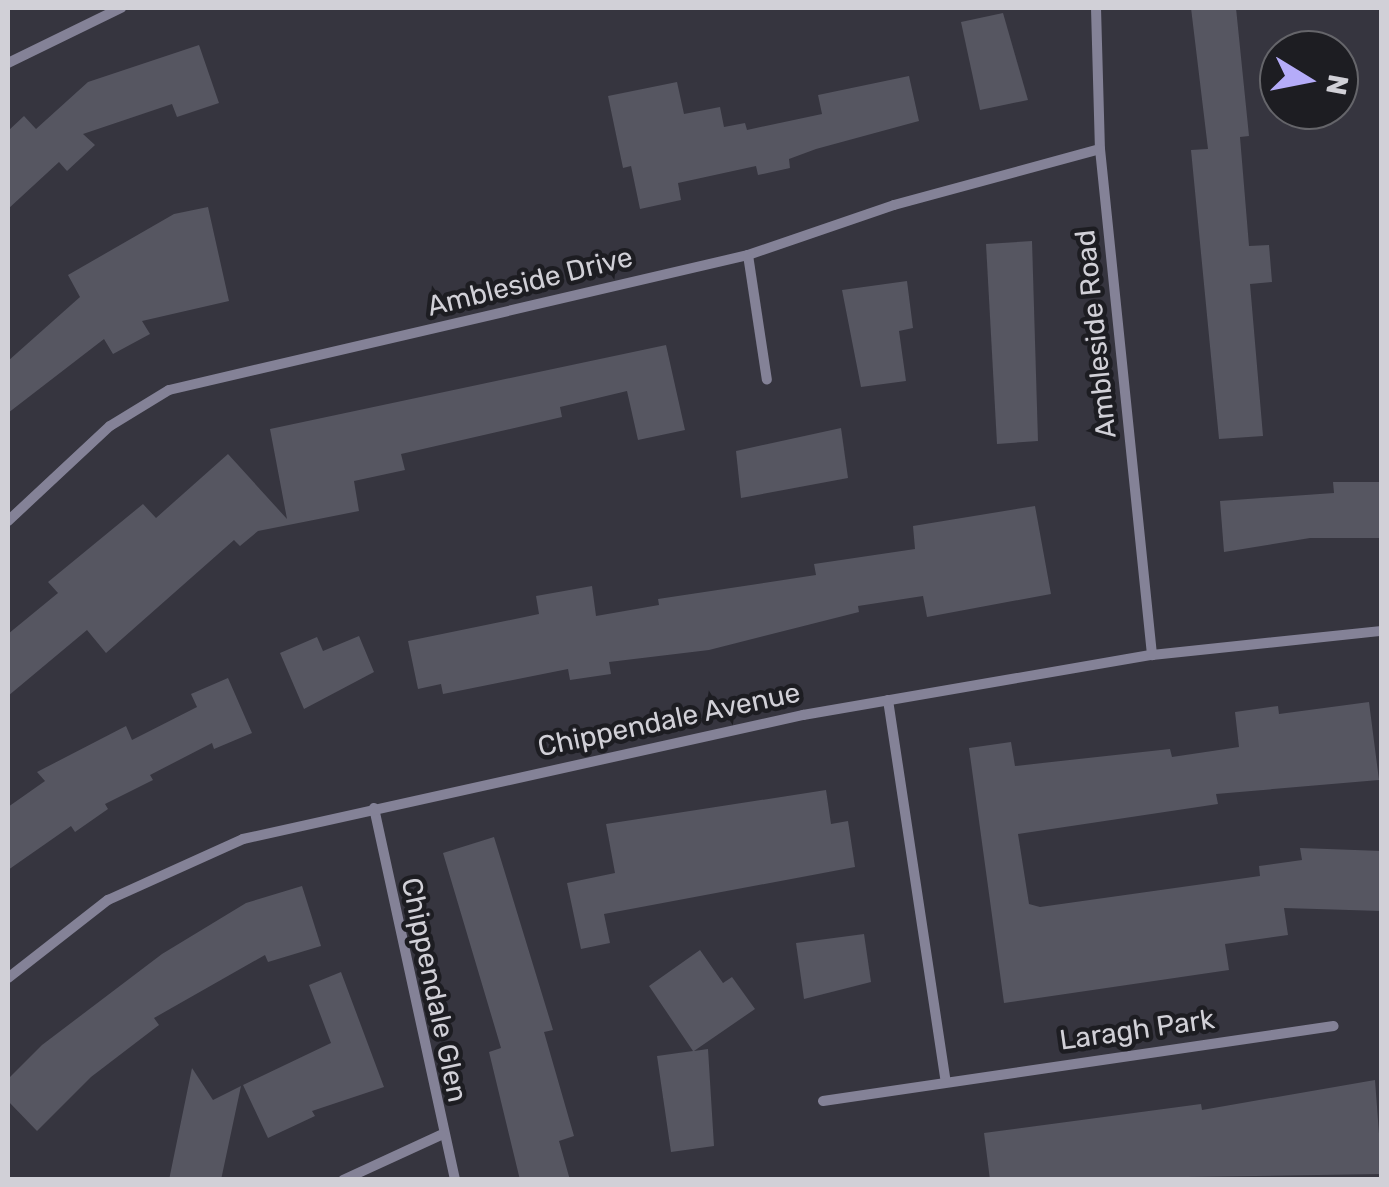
<!DOCTYPE html>
<html>
<head>
<meta charset="utf-8">
<style>
	body { margin:0 }
	#map { position:relative; width:1389px; height:1187px; overflow:hidden; background:#36353f; font-family:Rubik,sans-serif }
	div>[style] { position:absolute }
	[style*='--x'] { left:calc(var(--x)*1px); top:calc(var(--y)*1px); width:calc(var(--w)*1px); rotate:calc(var(--a)*1deg) }
	.building>* { inset:0; background:#565661 }
	.street>* { height:10px; margin:-5px; padding:0 5px; transform-origin:5px; border-radius:5px; background:#848297 }
	span { translate:-50% -50%; white-space:nowrap; text-align:center; line-height:1.15; -webkit-text-stroke:9px #1d1d22; paint-order:stroke }
	.street-label { font-size:28px; color:#d1d0d7 }
	.frame { position:absolute; inset:0; border:10px solid #d1d0d7; pointer-events:none }
	.north { position:absolute; left:1259px; top:30px; width:100px; height:100px; box-sizing:border-box; background:#1d1d22; border:2px solid #65656a; border-radius:50%; rotate:100deg; font-size:28px; font-weight:700; line-height:40px; text-align:center; color:#d1d0d7 }
	.north::after { content:''; display:block; margin:auto; width:35px; height:45px; background:#b5acf9; clip-path:polygon(50% 0,100% 100%,50% 72%,0 100%) }
</style>
</head>
<body>
<div id="map">
	<div class="building">
		<i style="clip-path:polygon(1191px 8px,1236px 8px,1249px 136px,1240px 137px,1249px 246px,1269px 245px,1272px 282px,1250px 284px,1263px 436px,1219px 439px,1191px 150px,1208px 149px)"></i>
		<i style="clip-path:polygon(1003px 13px,1028px 100px,980px 110px,961px 22px)"></i>
		<i style="clip-path:polygon(199px 45px,219px 103px,177px 117px,172px 104px,83px 134px,95px 145px,67px 171px,59px 162px,8px 209px,8px 131px,24px 116px,36px 129px,88px 82px)"></i>
		<i style="clip-path:polygon(909px 76px,919px 121px,816px 149px,789px 159px,790px 168px,758px 175px,756px 166px,678px 183px,681px 200px,640px 209px,631px 166px,623px 168px,608px 96px,677px 82px,684px 114px,720px 107px,724px 127px,745px 123px,747px 130px,822px 114px,818px 95px)"></i>
		<i style="clip-path:polygon(208px 207px,229px 301px,142px 321px,150px 334px,113px 354px,104px 339px,8px 413px,8px 361px,80px 297px,68px 275px,174px 214px)"></i>
		<i style="clip-path:polygon(1032px 241px,1038px 441px,997px 444px,986px 244px)"></i>
		<i style="clip-path:polygon(907px 281px,913px 328px,899px 331px,906px 381px,861px 387px,842px 290px)"></i>
		<i style="clip-path:polygon(666px 345px,685px 430px,638px 440px,627px 391px,560px 407px,562px 417px,401px 454px,405px 470px,354px 481px,359px 511px,258px 531px,240px 546px,234px 540px,106px 653px,87px 630px,8px 696px,8px 634px,58px 593px,48px 582px,143px 504px,156px 518px,228px 454px,287px 519px,270px 429px)"></i>
		<i style="clip-path:polygon(841px 428px,848px 478px,741px 498px,736px 451px)"></i>
		<i style="clip-path:polygon(1333px 482px,1382px 482px,1382px 538px,1310px 538px,1224px 552px,1220px 501px,1334px 493px)"></i>
		<i style="clip-path:polygon(1035px 506px,1051px 594px,927px 617px,923px 596px,858px 606px,859px 612px,709px 650px,609px 662px,611px 674px,570px 680px,568px 669px,443px 694px,441px 684px,418px 689px,408px 641px,539px 614px,536px 596px,592px 586px,596px 616px,659px 605px,658px 599px,816px 575px,814px 564px,915px 549px,913px 526px)"></i>
		<i style="clip-path:polygon(359px 636px,374px 672px,304px 709px,280px 653px,317px 637px,323px 651px)"></i>
		<i style="clip-path:polygon(228px 678px,252px 733px,214px 749px,212px 743px,150px 775px,153px 780px,105px 804px,108px 809px,75px 832px,71px 826px,8px 870px,8px 807px,45px 781px,37px 772px,126px 726px,132px 740px,197px 707px,191px 694px)"></i>
		<i style="clip-path:polygon(1369px 702px,1379px 780px,1216px 794px,1218px 804px,1018px 834px,1029px 904px,1040px 907px,1260px 876px,1259px 866px,1302px 860px,1300px 848px,1382px 851px,1382px 911px,1284px 908px,1288px 935px,1225px 944px,1229px 970px,1004px 1003px,969px 748px,1011px 742px,1015px 766px,1170px 749px,1172px 757px,1239px 747px,1235px 712px,1278px 706px,1279px 714px)"></i>
		<i style="clip-path:polygon(826px 790px,831px 824px,848px 821px,855px 867px,604px 914px,610px 943px,581px 949px,567px 883px,615px 873px,606px 824px)"></i>
		<i style="clip-path:polygon(494px 837px,553px 1030px,544px 1032px,574px 1136px,559px 1141px,570px 1180px,520px 1180px,489px 1052px,501px 1048px,443px 853px)"></i>
		<i style="clip-path:polygon(302px 886px,321px 946px,268px 962px,265px 955px,154px 1018px,159px 1025px,91px 1077px,37px 1131px,8px 1101px,8px 1079px,42px 1045px,162px 954px,246px 903px)"></i>
		<i style="clip-path:polygon(864px 934px,871px 982px,804px 999px,796px 943px)"></i>
		<i style="clip-path:polygon(700px 950px,723px 983px,732px 977px,755px 1009px,694px 1051px,708px 1049px,714px 1146px,671px 1152px,657px 1056px,693px 1051px,649px 986px)"></i>
		<i style="clip-path:polygon(341px 972px,384px 1087px,312px 1111px,315px 1116px,268px 1138px,243px 1085px,331px 1043px,309px 985px)"></i>
		<i style="clip-path:polygon(192px 1068px,213px 1100px,241px 1086px,221px 1180px,169px 1180px)"></i>
		<i style="clip-path:polygon(1375px 1080px,1382px 1174px,990px 1180px,984px 1133px,1201px 1104px,1202px 1110px)"></i>
	</div>
	<div class="street">
		<i style="--x:1096;--y:8;--w:141;--a:88.4"></i>
		<i style="--x:1100;--y:149;--w:509;--a:84.13"></i>
		<i style="--x:8;--y:63;--w:126;--a:-26"></i>
		<i style="--x:748;--y:255;--w:126;--a:81.4"></i>
		<i style="--x:8;--y:521;--w:139;--a:-43"></i>
		<i style="--x:110;--y:426;--w:69;--a:-31.4"></i>
		<i style="--x:169;--y:390;--w:595;--a:-13.12"></i>
		<i style="--x:748;--y:255;--w:154;--a:-18.9"></i>
		<i style="--x:894;--y:205;--w:213;--a:-15.2"></i>
		<i style="--x:888;--y:700;--w:383;--a:81.4"></i>
		<i style="--x:374;--y:808;--w:381;--a:77.7"></i>
		<i style="--x:8;--y:978;--w:127;--a:-38"></i>
		<i style="--x:108;--y:900;--w:148;--a:-24.3"></i>
		<i style="--x:243;--y:839;--w:574;--a:-12.49"></i>
		<i style="--x:803;--y:715;--w:354;--a:-9.8"></i>
		<i style="--x:1152;--y:655;--w:231;--a:-6"></i>
		<i style="--x:823;--y:1101;--w:516;--a:-8.35"></i>
		<i style="--x:343;--y:1180;--w:108;--a:-24.7"></i>
	</div>
	<div class="street-label">
		<span style="left:530px;top:282px;rotate:-14deg">Ambleside Drive</span>
		<span style="left:1096px;top:334px;rotate:-96deg">Ambleside Road</span>
		<span style="left:669px;top:720px;rotate:-12deg">Chippendale Avenue</span>
		<span style="left:434px;top:990px;rotate:78deg">Chippendale Glen</span>
		<span style="left:1137px;top:1030px;rotate:-8deg">Laragh Park</span>
	</div>
	<div class="frame"></div>
	<div class="north">N</div>
</div>
</body>
</html>
